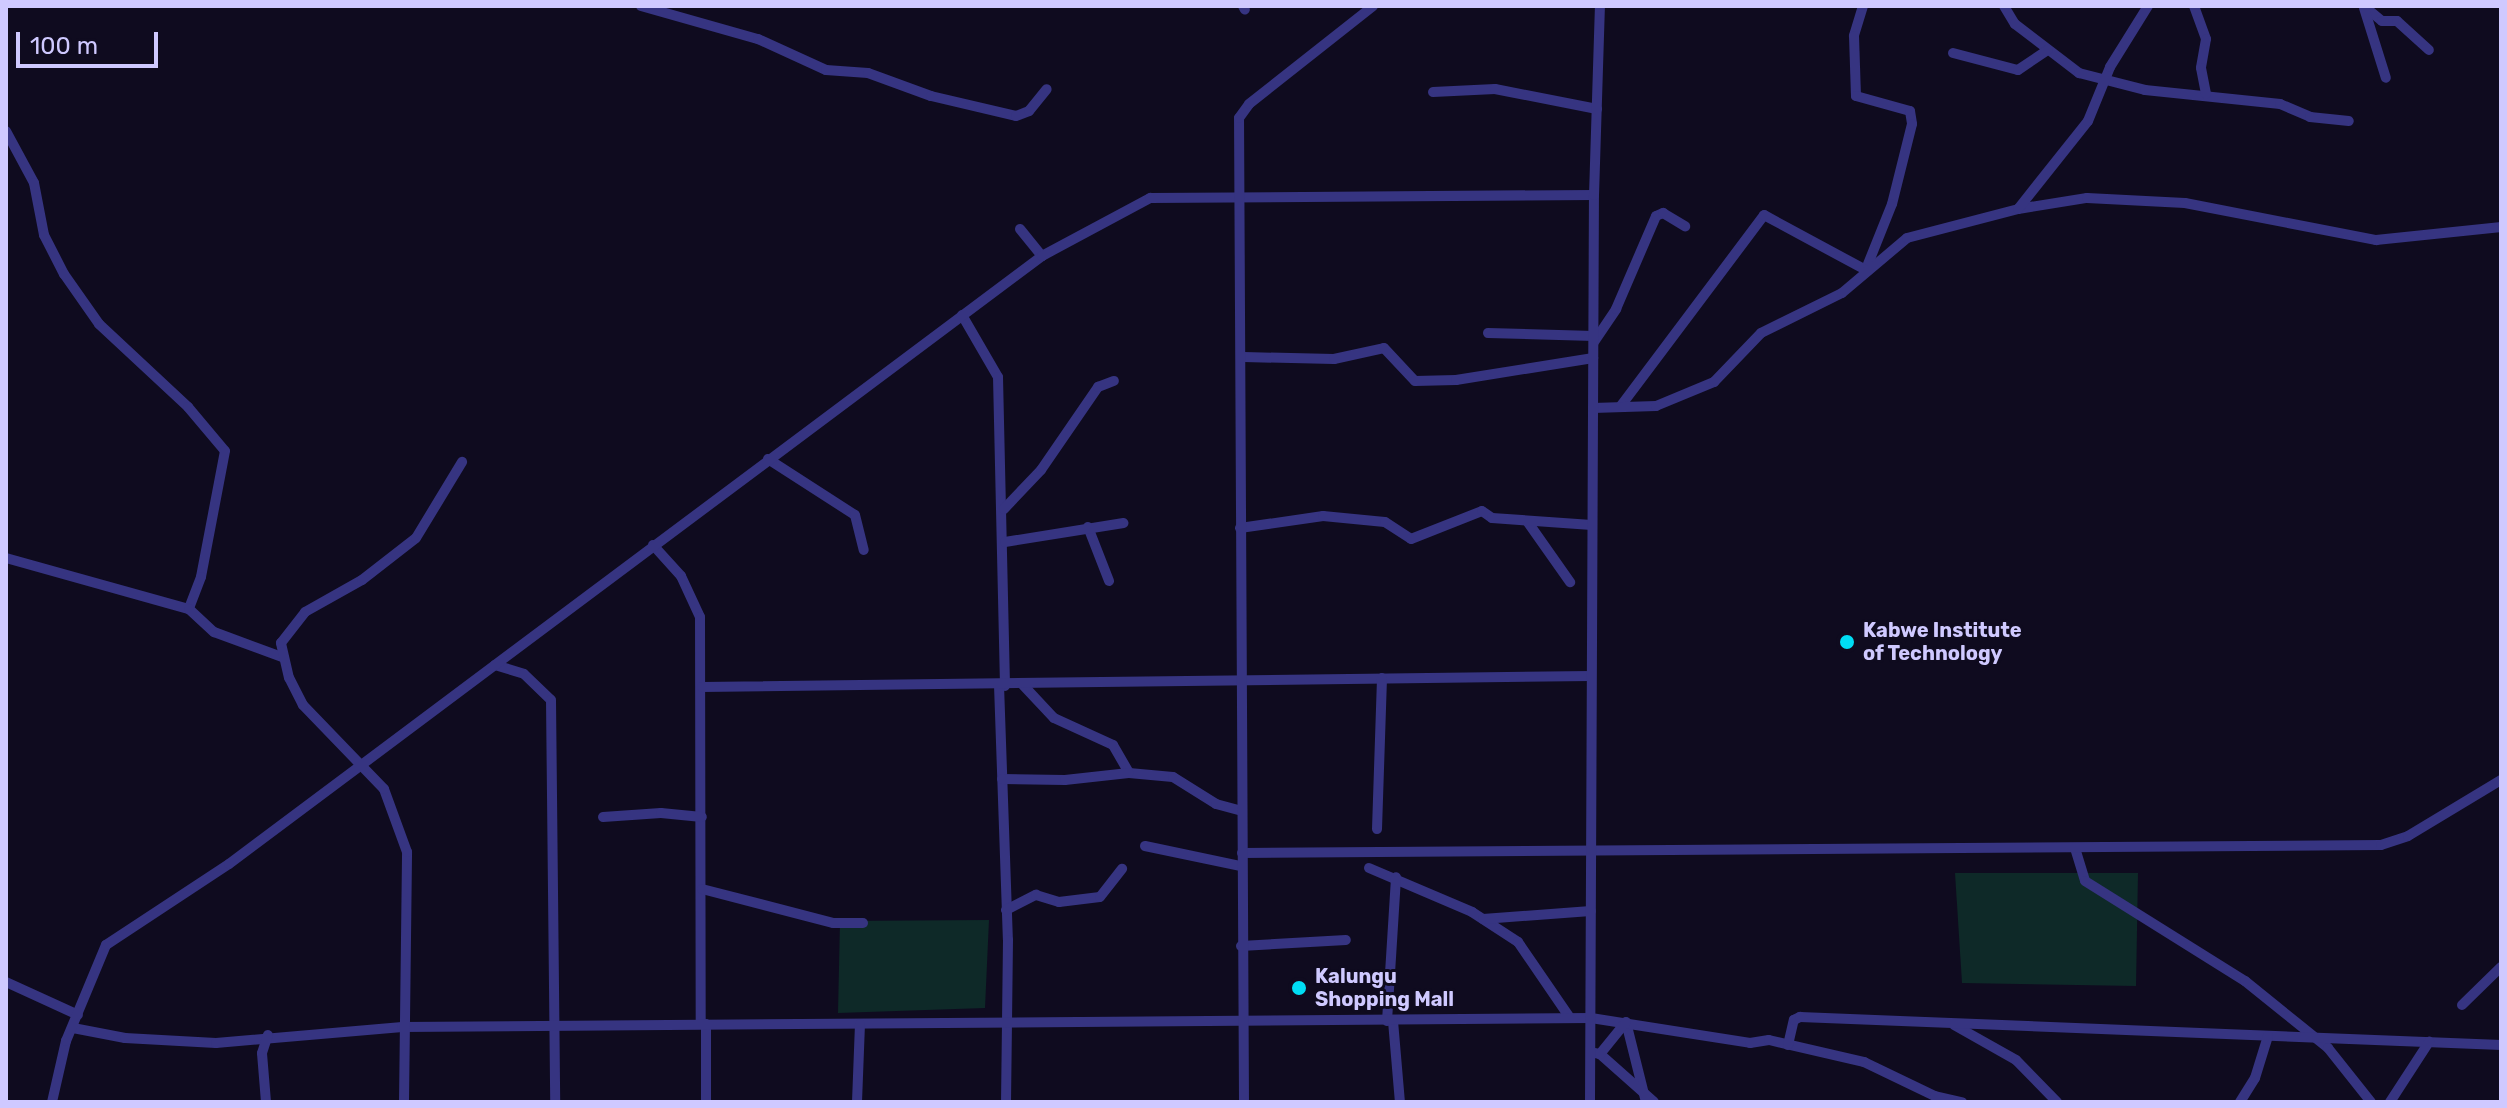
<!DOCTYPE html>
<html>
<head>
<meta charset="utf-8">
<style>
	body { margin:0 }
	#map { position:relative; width:2507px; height:1108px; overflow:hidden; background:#0f0b1f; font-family:Rubik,sans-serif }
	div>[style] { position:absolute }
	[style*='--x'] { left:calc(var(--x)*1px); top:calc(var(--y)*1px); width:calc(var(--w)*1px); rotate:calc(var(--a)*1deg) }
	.green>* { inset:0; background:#0e2928 }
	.minor>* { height:10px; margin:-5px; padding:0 5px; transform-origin:5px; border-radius:5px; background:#363481 }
	.dots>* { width:22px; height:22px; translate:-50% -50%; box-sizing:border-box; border:4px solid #0f0b1f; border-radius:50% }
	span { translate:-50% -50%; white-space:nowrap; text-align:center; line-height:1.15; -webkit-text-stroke:6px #0f0b1f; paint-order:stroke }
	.poi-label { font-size:20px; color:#cfc9ff; font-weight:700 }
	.left { translate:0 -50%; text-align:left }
	.frame { position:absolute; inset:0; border:8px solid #cfc9ff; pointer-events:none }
	.scale { position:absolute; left:16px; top:32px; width:142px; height:36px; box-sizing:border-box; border:4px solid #cfc9ff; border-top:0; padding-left:10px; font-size:24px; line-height:28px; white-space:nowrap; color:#cfc9ff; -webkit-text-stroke:6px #0f0b1f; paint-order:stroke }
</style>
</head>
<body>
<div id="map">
	<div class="green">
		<i style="clip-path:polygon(1955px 873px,2138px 873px,2136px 986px,1962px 983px)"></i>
		<i style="clip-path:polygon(989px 920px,985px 1008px,838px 1013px,840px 921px)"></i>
	</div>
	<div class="minor">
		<i style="--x:641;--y:6;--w:122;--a:15.8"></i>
		<i style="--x:758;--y:39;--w:75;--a:24.5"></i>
		<i style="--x:826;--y:70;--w:42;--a:4.1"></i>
		<i style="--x:868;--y:73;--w:67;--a:20.1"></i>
		<i style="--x:931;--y:96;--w:87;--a:13.2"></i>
		<i style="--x:1016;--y:116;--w:14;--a:-21"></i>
		<i style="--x:1029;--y:111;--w:28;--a:-51"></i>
		<i style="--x:1243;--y:6;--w:4;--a:63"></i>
		<i style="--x:1863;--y:6;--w:31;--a:107"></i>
		<i style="--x:1854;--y:36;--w:60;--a:88.1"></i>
		<i style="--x:1856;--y:96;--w:56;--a:15.5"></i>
		<i style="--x:1910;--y:111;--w:13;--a:81"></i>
		<i style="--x:1912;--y:124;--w:82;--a:104"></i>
		<i style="--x:1892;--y:204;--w:65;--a:111.8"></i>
		<i style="--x:2004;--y:6;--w:21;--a:59"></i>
		<i style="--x:2015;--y:24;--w:81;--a:37.4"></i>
		<i style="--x:2079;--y:73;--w:68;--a:14.4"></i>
		<i style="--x:2145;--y:90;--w:136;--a:5.9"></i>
		<i style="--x:2280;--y:104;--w:33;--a:23"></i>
		<i style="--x:2310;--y:117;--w:39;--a:6"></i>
		<i style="--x:2194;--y:6;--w:35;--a:70"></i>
		<i style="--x:2206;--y:39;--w:29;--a:100"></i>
		<i style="--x:2201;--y:68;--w:26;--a:79"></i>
		<i style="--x:2364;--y:6;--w:23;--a:40"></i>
		<i style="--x:2382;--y:21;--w:15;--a:0"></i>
		<i style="--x:2397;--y:21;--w:43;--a:42.2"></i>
		<i style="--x:2364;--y:8;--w:73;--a:72.6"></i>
		<i style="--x:1953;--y:53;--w:67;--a:14.7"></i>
		<i style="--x:2018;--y:70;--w:36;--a:-34"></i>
		<i style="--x:1433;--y:92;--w:62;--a:-2.8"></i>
		<i style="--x:1495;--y:89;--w:104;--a:11.1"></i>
		<i style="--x:6;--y:131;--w:59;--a:61.7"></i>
		<i style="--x:34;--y:183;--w:53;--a:79.1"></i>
		<i style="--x:44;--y:235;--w:44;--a:62.9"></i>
		<i style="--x:64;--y:274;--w:61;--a:55"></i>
		<i style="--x:99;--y:324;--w:122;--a:43"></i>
		<i style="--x:188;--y:407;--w:57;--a:49.9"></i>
		<i style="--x:225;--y:451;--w:128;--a:100.8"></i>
		<i style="--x:201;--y:577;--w:34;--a:111"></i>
		<i style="--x:2018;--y:209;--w:70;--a:-9.1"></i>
		<i style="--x:2087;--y:198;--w:98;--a:2.9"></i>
		<i style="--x:2185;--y:203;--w:195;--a:11"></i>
		<i style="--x:2376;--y:240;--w:126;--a:-5.9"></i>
		<i style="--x:1020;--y:229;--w:35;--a:51"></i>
		<i style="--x:962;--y:315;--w:72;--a:59.9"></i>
		<i style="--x:998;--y:377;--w:309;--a:88.7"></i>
		<i style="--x:1488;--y:333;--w:106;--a:1.6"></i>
		<i style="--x:1594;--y:342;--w:40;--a:-56"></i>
		<i style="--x:1616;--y:309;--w:101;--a:-66.7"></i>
		<i style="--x:1656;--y:216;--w:8;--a:-23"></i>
		<i style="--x:1663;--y:213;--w:26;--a:31"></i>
		<i style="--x:1244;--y:357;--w:90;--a:1.3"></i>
		<i style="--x:1334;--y:359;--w:51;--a:-12.4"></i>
		<i style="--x:1384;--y:348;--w:45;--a:46.8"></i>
		<i style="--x:1415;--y:381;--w:41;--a:-1.4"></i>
		<i style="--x:1456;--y:380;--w:139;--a:-9.1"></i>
		<i style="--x:1620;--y:407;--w:240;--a:-53.1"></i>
		<i style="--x:1764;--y:215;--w:114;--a:28.4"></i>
		<i style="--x:1593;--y:408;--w:63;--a:-1.8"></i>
		<i style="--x:1656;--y:406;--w:63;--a:-22.5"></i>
		<i style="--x:1714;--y:382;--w:68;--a:-46.2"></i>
		<i style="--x:1761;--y:333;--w:90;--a:-26.3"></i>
		<i style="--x:1842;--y:293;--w:85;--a:-40.2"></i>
		<i style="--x:1907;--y:238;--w:115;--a:-14.6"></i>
		<i style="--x:2018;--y:209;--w:112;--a:-51.5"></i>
		<i style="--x:2088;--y:121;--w:58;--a:-67.8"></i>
		<i style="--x:2110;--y:67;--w:72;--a:-58.1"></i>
		<i style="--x:768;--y:459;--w:103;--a:32.8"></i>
		<i style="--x:855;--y:515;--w:36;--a:76"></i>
		<i style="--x:1004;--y:509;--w:54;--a:-46.5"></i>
		<i style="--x:1041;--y:470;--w:101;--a:-55.5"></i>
		<i style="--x:1098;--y:387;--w:17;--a:-21"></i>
		<i style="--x:1527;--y:521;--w:75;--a:54.8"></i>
		<i style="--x:1088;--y:527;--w:58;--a:68.7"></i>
		<i style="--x:1240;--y:528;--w:84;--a:-8.2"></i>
		<i style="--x:1323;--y:516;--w:62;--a:5.5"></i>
		<i style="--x:1385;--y:522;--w:31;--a:33"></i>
		<i style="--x:1411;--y:539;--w:76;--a:-21.5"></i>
		<i style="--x:1482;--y:511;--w:12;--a:35"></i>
		<i style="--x:1492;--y:518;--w:100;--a:4"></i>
		<i style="--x:1005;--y:542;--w:120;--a:-9.1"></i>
		<i style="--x:653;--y:545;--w:42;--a:47.9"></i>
		<i style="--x:681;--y:576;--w:45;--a:65.1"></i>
		<i style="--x:700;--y:617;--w:407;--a:89.9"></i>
		<i style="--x:6;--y:558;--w:190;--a:15.6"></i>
		<i style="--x:189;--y:609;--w:34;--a:43"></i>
		<i style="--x:214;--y:632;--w:72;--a:20.2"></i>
		<i style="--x:495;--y:665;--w:30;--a:17"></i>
		<i style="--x:524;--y:674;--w:37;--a:44"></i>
		<i style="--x:551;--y:700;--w:402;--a:89.4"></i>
		<i style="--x:999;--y:685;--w:255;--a:88"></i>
		<i style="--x:1008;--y:940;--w:162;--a:90.7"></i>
		<i style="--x:1023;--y:685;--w:45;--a:46.8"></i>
		<i style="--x:1054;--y:718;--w:65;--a:24.6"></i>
		<i style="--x:1113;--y:745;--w:32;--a:60"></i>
		<i style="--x:1129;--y:773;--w:44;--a:5.2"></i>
		<i style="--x:1173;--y:777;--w:51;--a:32.1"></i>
		<i style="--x:1216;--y:804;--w:27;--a:15"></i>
		<i style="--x:702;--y:687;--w:889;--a:-0.71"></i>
		<i style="--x:1002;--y:779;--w:63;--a:0.9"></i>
		<i style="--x:1065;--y:780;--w:64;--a:-6.2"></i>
		<i style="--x:603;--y:817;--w:58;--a:-3.9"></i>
		<i style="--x:661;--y:813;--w:41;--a:5.6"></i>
		<i style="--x:1377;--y:829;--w:151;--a:-88.1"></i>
		<i style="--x:1145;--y:846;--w:98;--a:11.8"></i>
		<i style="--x:2075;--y:848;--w:34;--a:73"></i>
		<i style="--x:2085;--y:881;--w:189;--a:32"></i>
		<i style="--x:2245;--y:981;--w:107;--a:38.9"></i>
		<i style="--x:2328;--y:1048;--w:69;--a:51.5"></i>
		<i style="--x:1242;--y:853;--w:1139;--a:-0.4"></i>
		<i style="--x:2381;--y:845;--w:28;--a:-18"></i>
		<i style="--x:2408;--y:836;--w:109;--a:-31.1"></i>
		<i style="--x:1369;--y:868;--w:112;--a:23.1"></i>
		<i style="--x:1472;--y:912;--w:55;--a:33.1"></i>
		<i style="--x:1518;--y:942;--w:92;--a:55.6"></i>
		<i style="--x:702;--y:889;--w:135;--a:14.5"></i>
		<i style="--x:833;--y:923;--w:30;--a:0"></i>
		<i style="--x:1006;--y:910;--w:34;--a:-27"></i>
		<i style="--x:1036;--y:895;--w:24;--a:17"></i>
		<i style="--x:1059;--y:902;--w:41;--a:-7"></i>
		<i style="--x:1100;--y:897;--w:36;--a:-52"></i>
		<i style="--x:1483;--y:919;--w:108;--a:-4.2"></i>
		<i style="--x:1241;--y:946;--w:105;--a:-3.3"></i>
		<i style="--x:6;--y:982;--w:79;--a:24.6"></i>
		<i style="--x:2462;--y:1005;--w:54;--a:-44.3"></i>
		<i style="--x:1387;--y:1021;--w:144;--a:-86.4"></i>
		<i style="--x:1393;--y:1021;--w:81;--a:85.1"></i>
		<i style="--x:1626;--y:1022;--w:82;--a:76"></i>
		<i style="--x:706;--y:1024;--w:78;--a:90"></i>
		<i style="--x:1954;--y:1025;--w:71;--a:29.4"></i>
		<i style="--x:2016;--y:1060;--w:59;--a:45.7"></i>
		<i style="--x:73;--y:1028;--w:53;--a:10.9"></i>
		<i style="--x:125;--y:1038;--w:91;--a:3.1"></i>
		<i style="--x:216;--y:1043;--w:187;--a:-4.9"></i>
		<i style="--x:402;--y:1027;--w:1189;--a:-0.43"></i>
		<i style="--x:1591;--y:1018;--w:161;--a:8.9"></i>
		<i style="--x:1750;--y:1043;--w:19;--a:-9"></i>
		<i style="--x:1769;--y:1040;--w:98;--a:13"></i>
		<i style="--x:1864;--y:1062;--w:79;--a:25.6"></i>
		<i style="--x:1935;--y:1096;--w:28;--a:13"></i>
		<i style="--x:1788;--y:1045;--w:26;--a:-77"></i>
		<i style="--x:1794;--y:1020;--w:7;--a:-27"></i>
		<i style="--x:1800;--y:1017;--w:702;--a:2.29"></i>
		<i style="--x:1591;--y:1052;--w:9;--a:13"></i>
		<i style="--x:1600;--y:1054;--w:72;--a:41.6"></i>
		<i style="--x:1600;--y:1054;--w:41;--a:-50.9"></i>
		<i style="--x:52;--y:1102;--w:63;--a:-77.1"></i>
		<i style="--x:66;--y:1041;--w:104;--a:-67.4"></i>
		<i style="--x:106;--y:945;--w:147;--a:-33.4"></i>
		<i style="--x:229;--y:864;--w:1015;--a:-36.79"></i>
		<i style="--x:1042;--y:256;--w:123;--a:-28.2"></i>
		<i style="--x:1150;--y:198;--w:444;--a:-0.4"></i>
		<i style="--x:266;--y:1102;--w:49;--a:-94.7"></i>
		<i style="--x:262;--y:1053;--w:19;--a:-72"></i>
		<i style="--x:404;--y:1102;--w:250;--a:-89.3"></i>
		<i style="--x:407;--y:852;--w:67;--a:-110.1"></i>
		<i style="--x:384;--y:789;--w:117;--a:-134"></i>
		<i style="--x:303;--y:705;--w:30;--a:-117"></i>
		<i style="--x:289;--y:678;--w:36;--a:-103"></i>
		<i style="--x:281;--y:643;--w:39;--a:-52"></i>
		<i style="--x:305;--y:612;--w:65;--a:-29.3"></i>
		<i style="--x:362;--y:580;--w:68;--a:-37.9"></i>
		<i style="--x:416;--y:538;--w:89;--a:-58.8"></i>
		<i style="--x:857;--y:1102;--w:78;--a:-87.8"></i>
		<i style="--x:1244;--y:1102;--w:984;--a:-90.29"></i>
		<i style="--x:1239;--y:118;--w:17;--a:-54"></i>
		<i style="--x:1249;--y:104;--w:158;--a:-38.3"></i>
		<i style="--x:1590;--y:1102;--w:907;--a:-89.75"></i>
		<i style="--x:1594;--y:195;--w:189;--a:-88.2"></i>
		<i style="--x:2240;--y:1102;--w:28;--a:-58"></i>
		<i style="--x:2255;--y:1078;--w:44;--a:-72.8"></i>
		<i style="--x:2390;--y:1102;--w:72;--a:-57"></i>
	</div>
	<div class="dots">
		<i style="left:1847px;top:642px;background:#00ddf4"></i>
		<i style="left:1299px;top:988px;background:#00ddf4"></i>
	</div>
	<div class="poi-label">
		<span class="left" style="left:1863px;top:642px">Kabwe Institute<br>of Technology</span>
		<span class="left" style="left:1315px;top:988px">Kalungu<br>Shopping Mall</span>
	</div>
	<div class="frame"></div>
	<div class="scale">100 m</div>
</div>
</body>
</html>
